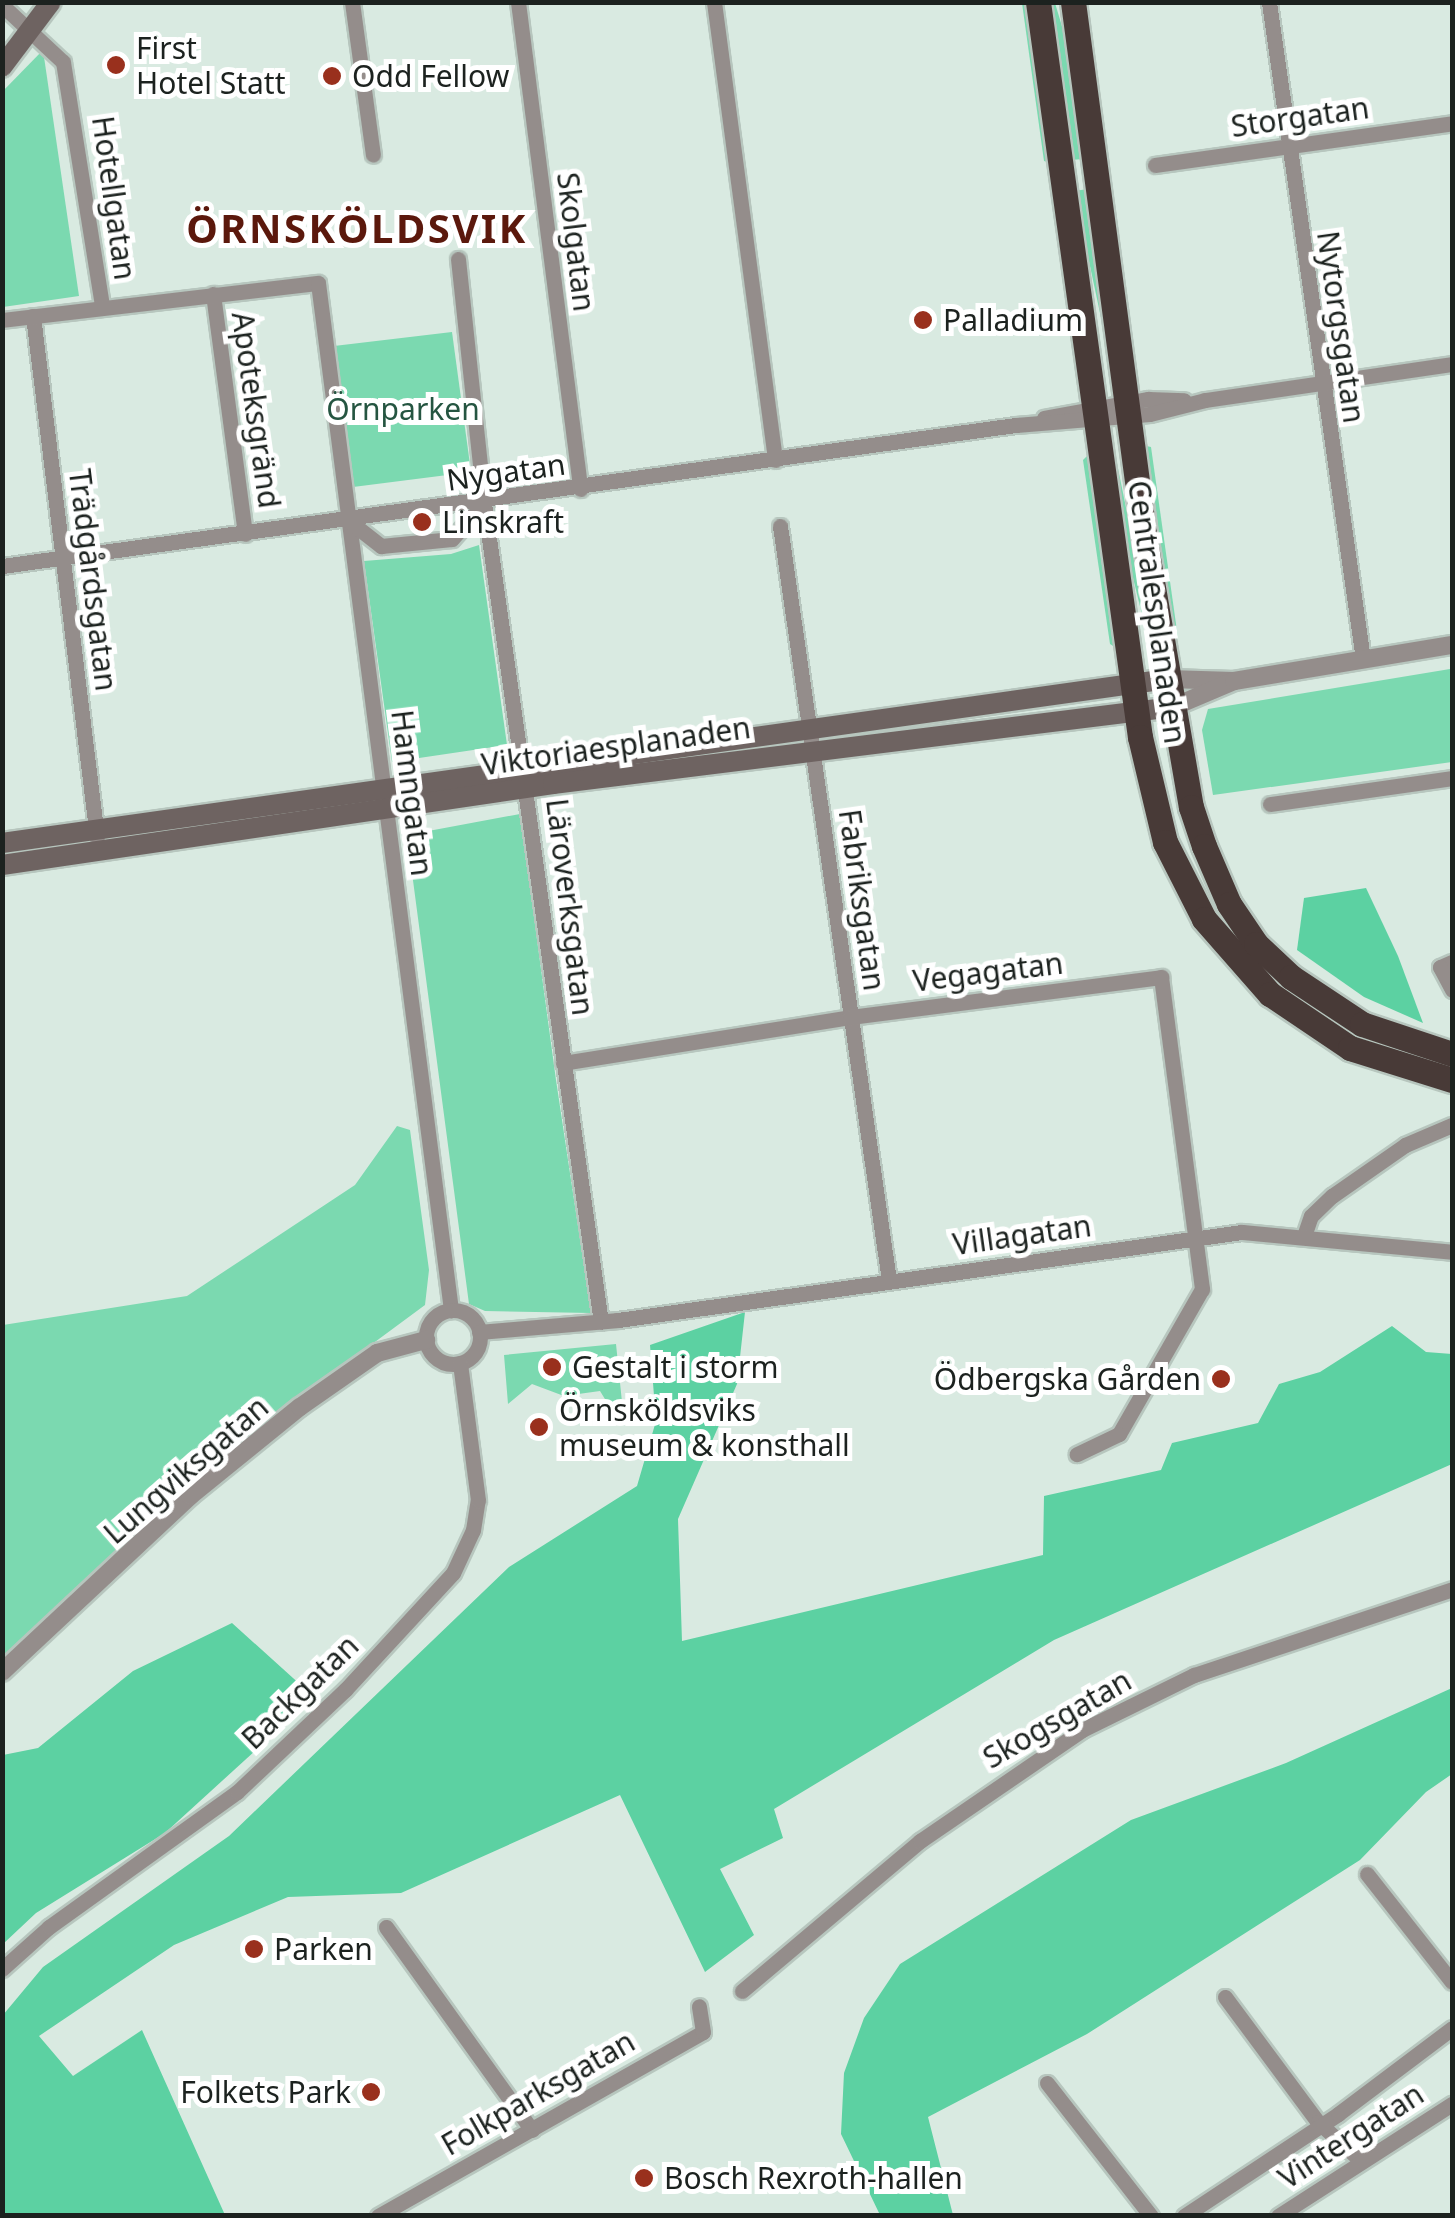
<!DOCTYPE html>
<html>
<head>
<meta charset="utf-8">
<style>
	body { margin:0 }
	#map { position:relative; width:1455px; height:2218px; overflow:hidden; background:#d9eae1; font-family:"Noto Sans",sans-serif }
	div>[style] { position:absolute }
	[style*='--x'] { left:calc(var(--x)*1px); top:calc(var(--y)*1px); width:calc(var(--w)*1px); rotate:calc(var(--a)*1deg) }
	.green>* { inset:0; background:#7bd9b0 }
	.forest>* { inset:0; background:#5cd1a2 }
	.roads { filter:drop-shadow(2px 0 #b7c6be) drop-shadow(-2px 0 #b7c6be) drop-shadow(0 2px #b7c6be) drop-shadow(0 -2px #b7c6be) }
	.minor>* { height:15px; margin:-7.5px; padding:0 7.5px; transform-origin:7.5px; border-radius:7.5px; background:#948d8b }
	.minor>.ring { margin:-7.5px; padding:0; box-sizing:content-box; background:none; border:15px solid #948d8b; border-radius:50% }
	.tertiary>* { height:18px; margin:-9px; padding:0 9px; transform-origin:9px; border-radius:9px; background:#948d8b }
	.secondary>* { height:20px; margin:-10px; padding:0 10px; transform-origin:10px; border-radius:10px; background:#6e6361 }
	.trunk>* { height:25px; margin:-12.5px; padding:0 12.5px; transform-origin:12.5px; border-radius:12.5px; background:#483a37 }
	.dots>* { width:28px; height:28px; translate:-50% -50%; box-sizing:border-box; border:5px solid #fff; border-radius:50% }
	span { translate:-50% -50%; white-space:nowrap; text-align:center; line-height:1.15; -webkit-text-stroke:10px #fff; paint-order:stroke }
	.poi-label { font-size:30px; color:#1c221f }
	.left { translate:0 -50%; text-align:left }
	.right { translate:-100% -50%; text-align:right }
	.street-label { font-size:30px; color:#1c221f }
	.park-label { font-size:30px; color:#255541 }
	.district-label { font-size:40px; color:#5b180c; font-weight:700; letter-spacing:2.5px }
	.frame { position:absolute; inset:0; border:5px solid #1c221f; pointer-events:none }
</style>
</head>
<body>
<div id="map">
	<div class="green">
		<i style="clip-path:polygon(1022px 3px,1029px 3px,1048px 162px,1044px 161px)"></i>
		<i style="clip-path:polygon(1049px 3px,1055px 3px,1067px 43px,1084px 159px,1070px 160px)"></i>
		<i style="clip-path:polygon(43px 50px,79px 296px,3px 307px,2px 92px)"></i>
		<i style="clip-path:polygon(1088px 189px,1113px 374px,1074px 191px)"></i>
		<i style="clip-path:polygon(452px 332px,471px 472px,353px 487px,334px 346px)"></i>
		<i style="clip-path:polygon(1142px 445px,1151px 447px,1178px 638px,1172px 640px)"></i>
		<i style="clip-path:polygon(1114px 449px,1154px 644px,1150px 647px,1119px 521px)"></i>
		<i style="clip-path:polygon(1090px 453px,1118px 649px,1110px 644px,1083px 460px)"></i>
		<i style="clip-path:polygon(479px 545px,507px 745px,392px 762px,364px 561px,451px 554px)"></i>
		<i style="clip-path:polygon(1450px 669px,1452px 762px,1213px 795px,1202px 730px,1208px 709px)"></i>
		<i style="clip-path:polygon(520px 814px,556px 1080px,591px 1313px,485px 1311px,469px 1304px,407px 835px)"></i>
		<i style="clip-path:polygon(397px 1126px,410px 1130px,429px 1270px,425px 1305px,249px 1435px,3px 1666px,3px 1325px,187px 1296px,355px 1185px)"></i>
		<i style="clip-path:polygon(616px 1344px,622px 1402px,608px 1404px,600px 1391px,564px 1396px,532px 1384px,508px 1404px,504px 1355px)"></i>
	</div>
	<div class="forest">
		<i style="clip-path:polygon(1366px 888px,1398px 956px,1423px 1023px,1364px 997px,1297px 950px,1304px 898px)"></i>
		<i style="clip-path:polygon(745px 1312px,737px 1384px,678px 1519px,682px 1641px,1043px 1555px,1044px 1496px,1161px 1470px,1172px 1443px,1258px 1423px,1279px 1384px,1320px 1372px,1392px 1326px,1426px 1352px,1452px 1354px,1452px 1464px,1054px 1640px,774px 1809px,783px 1838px,720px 1869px,754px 1935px,705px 1972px,620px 1795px,401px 1893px,288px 1897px,174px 1945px,39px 2036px,73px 2076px,142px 2030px,225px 2215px,3px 2215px,3px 2015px,43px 1967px,229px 1836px,509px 1567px,637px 1486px,656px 1421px,650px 1345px)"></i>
		<i style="clip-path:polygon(232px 1623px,314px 1697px,165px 1833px,36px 1913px,3px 1944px,3px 1755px,38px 1748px,133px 1671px)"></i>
		<i style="clip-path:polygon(1452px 1688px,1452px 1774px,1426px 1792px,1360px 1860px,1087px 2034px,928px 2117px,953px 2215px,880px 2215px,841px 2134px,844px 2073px,864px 2018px,900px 1964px,1131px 1820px,1286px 1763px)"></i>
	</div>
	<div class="roads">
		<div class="minor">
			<i style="--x:352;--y:2;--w:154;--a:82.2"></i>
			<i style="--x:518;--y:2;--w:491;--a:82.7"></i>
			<i style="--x:714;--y:2;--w:462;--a:82.4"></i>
			<i style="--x:1269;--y:2;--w:664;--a:81.86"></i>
			<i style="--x:2;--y:5;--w:83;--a:43.1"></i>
			<i style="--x:63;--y:62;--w:247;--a:80.9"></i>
			<i style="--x:1155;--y:165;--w:300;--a:-8"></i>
			<i style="--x:458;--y:259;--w:245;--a:83.9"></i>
			<i style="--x:484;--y:503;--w:827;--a:81.87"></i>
			<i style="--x:213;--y:294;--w:242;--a:82.4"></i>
			<i style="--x:33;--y:316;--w:525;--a:83"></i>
			<i style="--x:2;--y:320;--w:318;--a:-6.7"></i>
			<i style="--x:318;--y:283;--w:1036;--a:82.62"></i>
			<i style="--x:1044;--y:418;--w:106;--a:-10.4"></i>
			<i style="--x:1148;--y:399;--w:36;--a:2"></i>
			<i style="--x:349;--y:521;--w:41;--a:38"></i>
			<i style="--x:381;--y:546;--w:71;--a:-5.6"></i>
			<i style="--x:452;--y:539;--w:48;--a:-48.4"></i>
			<i style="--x:780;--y:526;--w:763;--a:81.78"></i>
			<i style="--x:2;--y:566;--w:1024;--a:-7.92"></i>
			<i style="--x:1016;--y:425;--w:134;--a:-4.7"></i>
			<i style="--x:1150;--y:414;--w:57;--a:-14.3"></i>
			<i style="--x:1205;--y:400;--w:250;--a:-8.3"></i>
			<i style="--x:1270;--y:804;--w:184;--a:-8.1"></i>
			<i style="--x:1452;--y:962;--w:13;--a:157"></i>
			<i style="--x:1440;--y:967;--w:26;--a:62"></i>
			<i style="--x:563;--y:1063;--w:291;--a:-9.1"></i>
			<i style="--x:850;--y:1017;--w:314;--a:-7.3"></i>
			<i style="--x:1161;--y:977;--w:315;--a:82.5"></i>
			<i style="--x:1202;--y:1289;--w:167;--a:119.8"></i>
			<i style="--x:1119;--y:1434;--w:47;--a:154.5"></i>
			<i style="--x:1305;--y:1233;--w:18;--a:-71"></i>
			<i style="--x:1311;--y:1216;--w:29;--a:-44"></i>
			<i style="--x:1332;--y:1196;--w:89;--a:-34.9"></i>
			<i style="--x:1405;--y:1145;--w:51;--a:-23.1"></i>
			<i class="ring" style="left:426px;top:1310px;width:39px;height:39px"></i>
			<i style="--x:479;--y:1332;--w:140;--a:-4.9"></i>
			<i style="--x:618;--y:1320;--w:630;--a:-8.03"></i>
			<i style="--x:1242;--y:1232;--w:211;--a:5.4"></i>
			<i style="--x:1367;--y:1874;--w:137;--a:51.8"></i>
			<i style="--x:386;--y:1927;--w:250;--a:54.3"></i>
			<i style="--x:2;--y:1969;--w:63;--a:-41.8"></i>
			<i style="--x:49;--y:1927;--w:231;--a:-35.7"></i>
			<i style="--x:237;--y:1792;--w:149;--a:-43.4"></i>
			<i style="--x:345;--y:1690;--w:159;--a:-47.3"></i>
			<i style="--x:453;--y:1573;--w:47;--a:-65.1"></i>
			<i style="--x:473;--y:1530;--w:30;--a:-81"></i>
			<i style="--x:478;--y:1500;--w:138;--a:-97.5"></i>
			<i style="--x:742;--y:1991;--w:233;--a:-40.1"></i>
			<i style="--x:920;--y:1841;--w:196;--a:-34.4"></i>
			<i style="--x:1082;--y:1730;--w:125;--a:-26.2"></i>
			<i style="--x:1194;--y:1675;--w:272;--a:-18.4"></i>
			<i style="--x:1225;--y:1997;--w:156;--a:53.4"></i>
			<i style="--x:1318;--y:2122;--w:57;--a:42.1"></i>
			<i style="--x:1047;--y:2083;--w:169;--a:52"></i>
			<i style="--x:378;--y:2216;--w:373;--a:-29.5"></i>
			<i style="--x:703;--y:2032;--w:26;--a:-99"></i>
			<i style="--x:1184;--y:2216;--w:185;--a:-33.5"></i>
			<i style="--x:1338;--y:2114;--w:143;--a:-37"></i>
			<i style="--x:1278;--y:2216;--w:207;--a:-32.8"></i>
		</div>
		<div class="tertiary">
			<i style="--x:1168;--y:679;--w:66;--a:1.7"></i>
			<i style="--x:1173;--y:707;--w:66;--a:-23.1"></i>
			<i style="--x:1234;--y:681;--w:221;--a:-9.4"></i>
			<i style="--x:2;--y:1672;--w:258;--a:-43.1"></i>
			<i style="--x:190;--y:1496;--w:141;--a:-39"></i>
			<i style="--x:300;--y:1407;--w:94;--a:-35"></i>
			<i style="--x:377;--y:1353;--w:51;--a:-14.9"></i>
		</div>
		<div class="secondary">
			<i style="--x:2;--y:67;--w:81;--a:-53"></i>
			<i style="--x:2;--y:843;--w:1177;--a:-8.01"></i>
			<i style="--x:2;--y:865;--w:557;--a:-8.36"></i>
			<i style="--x:553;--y:784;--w:625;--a:-7.08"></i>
		</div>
		<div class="trunk">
			<i style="--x:1038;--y:2;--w:742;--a:82.1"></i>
			<i style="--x:1140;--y:737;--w:108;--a:76.6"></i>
			<i style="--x:1165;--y:842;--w:86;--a:63.1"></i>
			<i style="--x:1204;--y:919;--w:100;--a:48.7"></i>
			<i style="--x:1270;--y:994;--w:97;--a:34"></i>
			<i style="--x:1350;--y:1048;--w:107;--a:17.4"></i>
			<i style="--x:1073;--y:2;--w:544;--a:82.39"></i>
			<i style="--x:1145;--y:541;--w:270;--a:80.2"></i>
			<i style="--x:1191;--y:807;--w:41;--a:71.6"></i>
			<i style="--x:1204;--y:846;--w:63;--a:66.7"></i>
			<i style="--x:1229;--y:904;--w:48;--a:56"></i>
			<i style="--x:1256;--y:944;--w:48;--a:43.3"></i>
			<i style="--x:1291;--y:977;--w:85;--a:33.5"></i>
			<i style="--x:1362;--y:1024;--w:95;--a:18.4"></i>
		</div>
	</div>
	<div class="dots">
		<i style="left:116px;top:65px;background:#99301d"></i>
		<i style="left:332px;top:76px;background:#99301d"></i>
		<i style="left:923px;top:320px;background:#99301d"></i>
		<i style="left:422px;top:522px;background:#99301d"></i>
		<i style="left:552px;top:1367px;background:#99301d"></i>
		<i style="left:1221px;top:1379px;background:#99301d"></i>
		<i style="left:539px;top:1427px;background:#99301d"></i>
		<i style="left:254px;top:1949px;background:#99301d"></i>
		<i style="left:371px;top:2092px;background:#99301d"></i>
		<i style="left:644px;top:2178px;background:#99301d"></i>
	</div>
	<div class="poi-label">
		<span class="left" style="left:136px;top:65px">First<br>Hotel Statt</span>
		<span class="left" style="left:352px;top:76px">Odd Fellow</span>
		<span class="left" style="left:943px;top:320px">Palladium</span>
		<span class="left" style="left:442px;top:522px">Linskraft</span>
		<span class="left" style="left:572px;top:1367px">Gestalt i storm</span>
		<span class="right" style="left:1201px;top:1379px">Ödbergska Gården</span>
		<span class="left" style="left:559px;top:1427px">Örnsköldsviks<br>museum &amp; konsthall</span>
		<span class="left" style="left:274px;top:1949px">Parken</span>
		<span class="right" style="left:351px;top:2092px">Folkets Park</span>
		<span class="left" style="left:664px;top:2178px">Bosch Rexroth-hallen</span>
	</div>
	<div class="street-label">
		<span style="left:1300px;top:117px;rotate:-8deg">Storgatan</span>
		<span style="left:114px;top:198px;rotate:82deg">Hotellgatan</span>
		<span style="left:576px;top:242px;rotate:83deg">Skolgatan</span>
		<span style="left:1341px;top:327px;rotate:82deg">Nytorgsgatan</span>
		<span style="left:256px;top:410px;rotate:82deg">Apoteksgränd</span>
		<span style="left:506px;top:472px;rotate:-8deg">Nygatan</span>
		<span style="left:93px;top:580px;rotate:83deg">Trädgårdsgatan</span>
		<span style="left:1157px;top:612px;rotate:82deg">Centralesplanaden</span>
		<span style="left:616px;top:746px;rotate:-8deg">Viktoriaesplanaden</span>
		<span style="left:412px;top:793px;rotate:83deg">Hamngatan</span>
		<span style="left:862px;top:900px;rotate:82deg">Fabriksgatan</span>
		<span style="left:570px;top:907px;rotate:83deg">Läroverksgatan</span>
		<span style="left:988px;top:972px;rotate:-7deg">Vegagatan</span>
		<span style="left:1022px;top:1235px;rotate:-8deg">Villagatan</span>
		<span style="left:186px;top:1470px;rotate:-41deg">Lungviksgatan</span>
		<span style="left:300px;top:1692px;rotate:-44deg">Backgatan</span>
		<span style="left:1057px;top:1719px;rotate:-30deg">Skogsgatan</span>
		<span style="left:538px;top:2093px;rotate:-30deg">Folkparksgatan</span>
		<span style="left:1351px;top:2136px;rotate:-33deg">Vintergatan</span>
	</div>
	<div class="park-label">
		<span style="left:403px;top:409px">Örnparken</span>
	</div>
	<div class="district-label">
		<span style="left:357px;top:228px">ÖRNSKÖLDSVIK</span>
	</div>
	<div class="frame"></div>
</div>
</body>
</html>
